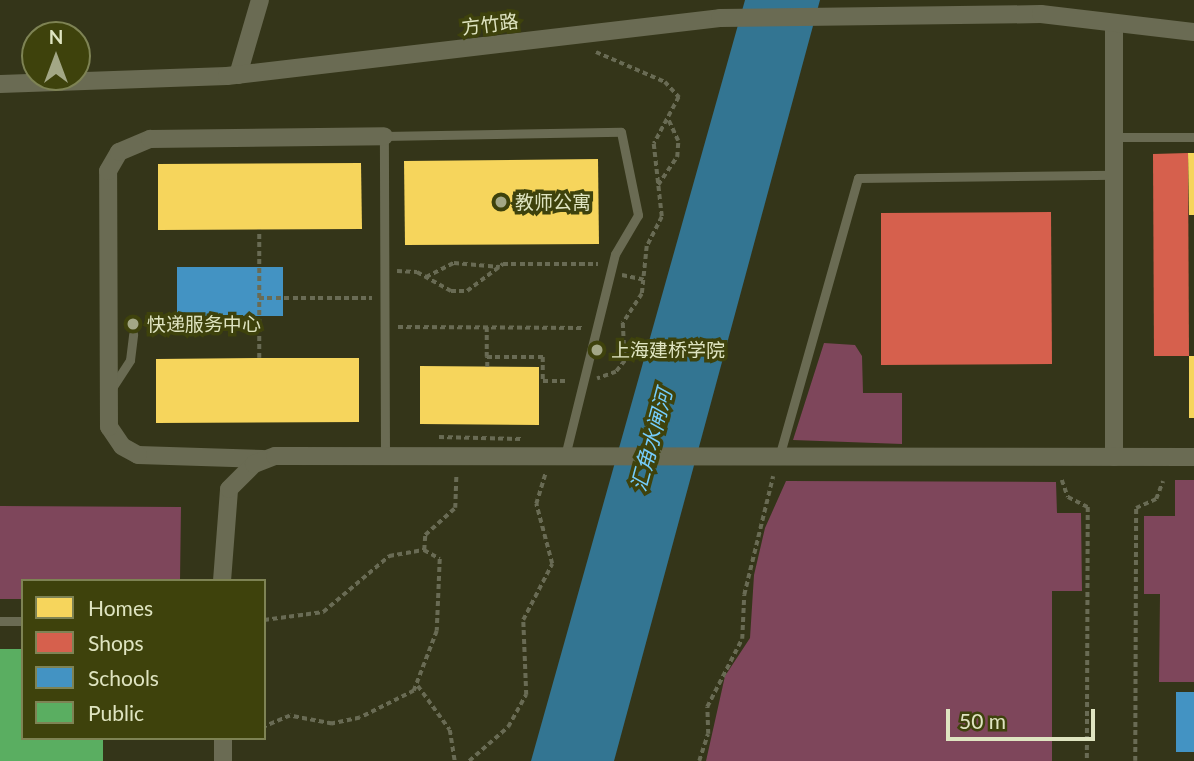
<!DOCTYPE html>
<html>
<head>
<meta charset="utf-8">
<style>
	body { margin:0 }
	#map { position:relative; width:1194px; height:761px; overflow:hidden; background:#343519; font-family:Lato,"Noto Sans SC",sans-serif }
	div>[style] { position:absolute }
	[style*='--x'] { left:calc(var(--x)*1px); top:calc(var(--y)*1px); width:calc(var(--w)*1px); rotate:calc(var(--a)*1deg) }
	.green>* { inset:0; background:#7e465b }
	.water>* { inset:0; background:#337592 }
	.homes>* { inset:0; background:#f6d55c }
	.shops>* { inset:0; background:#d6604d }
	.schools>* { inset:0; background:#4393c3 }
	.public>* { inset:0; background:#5aae61 }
	.path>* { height:3.5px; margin-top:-1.75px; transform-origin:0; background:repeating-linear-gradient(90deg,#696b54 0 5px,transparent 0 8.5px) }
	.service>* { height:9px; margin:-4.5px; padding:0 4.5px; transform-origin:4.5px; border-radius:4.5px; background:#6a6b53 }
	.minor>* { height:18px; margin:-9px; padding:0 9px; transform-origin:9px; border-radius:9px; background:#6a6b53 }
	.dots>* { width:19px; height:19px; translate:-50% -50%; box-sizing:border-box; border:4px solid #3e420c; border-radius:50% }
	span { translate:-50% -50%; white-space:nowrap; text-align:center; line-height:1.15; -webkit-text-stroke:7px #3e420c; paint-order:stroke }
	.street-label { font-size:19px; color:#dfe4c1 }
	.poi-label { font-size:19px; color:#dfe4c1 }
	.left { translate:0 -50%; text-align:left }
	.water-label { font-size:21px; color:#75cdfc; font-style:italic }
	.legend { position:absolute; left:21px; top:579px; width:245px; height:161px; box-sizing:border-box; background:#3e420c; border:2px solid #7e8354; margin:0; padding:9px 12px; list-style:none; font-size:21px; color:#dfe4c1 }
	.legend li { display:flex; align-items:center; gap:14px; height:35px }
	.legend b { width:35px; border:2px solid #7e8354 }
	.north { position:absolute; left:21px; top:21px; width:70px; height:70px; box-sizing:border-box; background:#3e420c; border:2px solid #7e8354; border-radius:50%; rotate:0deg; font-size:19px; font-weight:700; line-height:28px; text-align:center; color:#dfe4c1 }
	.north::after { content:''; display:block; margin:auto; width:24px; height:32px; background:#a3a786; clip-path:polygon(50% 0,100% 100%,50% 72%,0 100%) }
	.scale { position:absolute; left:946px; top:709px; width:149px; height:32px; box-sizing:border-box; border:4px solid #dfe4c1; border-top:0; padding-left:9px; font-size:21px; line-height:24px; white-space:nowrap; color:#dfe4c1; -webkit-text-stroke:5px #3e420c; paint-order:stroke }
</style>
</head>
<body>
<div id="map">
	<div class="green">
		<i style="clip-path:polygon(824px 343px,855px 345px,862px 356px,863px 393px,902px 393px,902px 444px,793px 440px)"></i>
		<i style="clip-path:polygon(1175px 480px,1194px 480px,1194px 682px,1159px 682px,1160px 594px,1144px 594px,1144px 516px,1175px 516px)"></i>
		<i style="clip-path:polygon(786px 481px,1056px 482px,1057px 513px,1081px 513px,1082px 591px,1052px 591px,1052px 761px,706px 761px,725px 676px,750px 638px,754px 575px,765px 528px)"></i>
		<i style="clip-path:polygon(0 506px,181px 507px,180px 581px,23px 581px,23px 599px,0 599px)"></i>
	</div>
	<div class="water">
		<i style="clip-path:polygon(745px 0,820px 0,614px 761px,531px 761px)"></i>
	</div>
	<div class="homes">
		<i style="clip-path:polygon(1188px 153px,1194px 153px,1194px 215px,1189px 215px)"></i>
		<i style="clip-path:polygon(598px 159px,599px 244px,405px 245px,404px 161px)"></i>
		<i style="clip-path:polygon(361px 163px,362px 229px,158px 230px,158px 164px)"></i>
		<i style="clip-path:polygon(1189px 356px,1194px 356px,1194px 418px,1189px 418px)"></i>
		<i style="clip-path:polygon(259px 358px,359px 358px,359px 422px,156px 423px,156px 359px)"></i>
		<i style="clip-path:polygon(420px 366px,539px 367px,539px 425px,420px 424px)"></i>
	</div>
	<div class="shops">
		<i style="clip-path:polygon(1188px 153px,1189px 356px,1154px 356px,1153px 154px)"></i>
		<i style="clip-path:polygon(1051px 212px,1052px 364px,881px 365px,881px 213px)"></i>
	</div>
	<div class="schools">
		<i style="clip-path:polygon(177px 267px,283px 267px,283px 316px,177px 316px)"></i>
		<i style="clip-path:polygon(1176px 692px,1194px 692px,1194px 752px,1176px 752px)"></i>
	</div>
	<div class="public">
		<i style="clip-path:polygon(0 649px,23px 649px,23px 738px,103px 738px,103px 761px,0 761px)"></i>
	</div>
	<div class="path">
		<i style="--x:596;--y:52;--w:75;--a:23.5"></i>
		<i style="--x:665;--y:82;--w:21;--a:47"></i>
		<i style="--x:679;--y:97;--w:53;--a:118"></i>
		<i style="--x:654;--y:144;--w:73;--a:83.7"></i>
		<i style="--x:662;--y:217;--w:33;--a:117"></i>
		<i style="--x:647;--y:246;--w:48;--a:95.9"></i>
		<i style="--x:642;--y:294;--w:35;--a:123"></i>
		<i style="--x:623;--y:323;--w:38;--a:87"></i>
		<i style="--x:625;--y:361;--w:14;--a:129"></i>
		<i style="--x:616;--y:372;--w:20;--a:160"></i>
		<i style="--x:658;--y:185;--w:34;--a:-56"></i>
		<i style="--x:677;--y:157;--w:16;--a:-86"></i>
		<i style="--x:678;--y:141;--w:23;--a:-115"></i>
		<i style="--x:397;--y:271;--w:20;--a:3"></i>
		<i style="--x:417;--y:272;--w:39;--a:29"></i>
		<i style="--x:451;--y:291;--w:16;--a:0"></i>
		<i style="--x:467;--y:291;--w:45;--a:-36.9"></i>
		<i style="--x:503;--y:264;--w:95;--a:0"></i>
		<i style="--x:622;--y:275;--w:25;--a:12"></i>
		<i style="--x:426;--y:277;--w:31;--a:-27"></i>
		<i style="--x:454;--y:263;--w:46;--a:5"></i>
		<i style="--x:259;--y:298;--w:113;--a:0"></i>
		<i style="--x:398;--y:327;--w:184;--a:0.3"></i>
		<i style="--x:487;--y:327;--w:30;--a:90"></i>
		<i style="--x:487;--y:357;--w:56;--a:0"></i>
		<i style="--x:543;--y:357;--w:24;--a:90"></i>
		<i style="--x:543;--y:381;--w:25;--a:0"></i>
		<i style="--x:259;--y:358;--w:128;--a:-90"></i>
		<i style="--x:487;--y:367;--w:10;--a:-90"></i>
		<i style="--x:439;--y:437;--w:83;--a:1.4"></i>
		<i style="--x:1062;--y:480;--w:18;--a:71"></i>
		<i style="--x:1068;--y:497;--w:22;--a:27"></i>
		<i style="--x:1088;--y:507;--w:254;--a:90.2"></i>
		<i style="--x:424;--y:550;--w:15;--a:-86"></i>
		<i style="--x:425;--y:535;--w:40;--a:-42"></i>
		<i style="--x:455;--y:508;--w:33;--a:-88"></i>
		<i style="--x:264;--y:620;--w:60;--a:-7.7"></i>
		<i style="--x:323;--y:612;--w:87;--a:-40.3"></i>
		<i style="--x:389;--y:556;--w:36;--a:-10"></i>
		<i style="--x:424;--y:550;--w:18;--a:29"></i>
		<i style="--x:440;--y:559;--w:72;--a:92.4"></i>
		<i style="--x:437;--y:631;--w:64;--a:111"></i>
		<i style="--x:414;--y:691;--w:60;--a:153.4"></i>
		<i style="--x:360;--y:718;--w:29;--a:168"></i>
		<i style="--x:332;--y:724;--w:43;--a:-169.2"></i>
		<i style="--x:290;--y:716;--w:28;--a:157"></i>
		<i style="--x:418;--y:686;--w:54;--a:54"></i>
		<i style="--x:450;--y:730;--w:31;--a:81"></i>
		<i style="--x:469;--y:761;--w:52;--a:-41.1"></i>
		<i style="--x:508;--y:727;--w:37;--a:-61"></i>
		<i style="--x:526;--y:695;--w:75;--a:-92.3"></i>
		<i style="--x:523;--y:620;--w:63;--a:-62.6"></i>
		<i style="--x:552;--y:564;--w:62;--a:-104.9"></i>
		<i style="--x:536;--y:504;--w:31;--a:-73"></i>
		<i style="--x:699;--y:761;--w:28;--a:-72"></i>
		<i style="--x:708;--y:734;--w:27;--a:-92"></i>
		<i style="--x:707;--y:707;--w:76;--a:-62.8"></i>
		<i style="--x:742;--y:639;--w:44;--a:-87.4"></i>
		<i style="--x:744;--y:595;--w:122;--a:-76.3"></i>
		<i style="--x:1135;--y:761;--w:253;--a:-89.8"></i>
		<i style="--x:1136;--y:508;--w:22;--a:-24"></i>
		<i style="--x:1156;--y:499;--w:19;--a:-69"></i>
	</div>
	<div class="service">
		<i style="--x:1114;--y:137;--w:80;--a:0"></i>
		<i style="--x:110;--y:391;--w:37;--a:-57"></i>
		<i style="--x:130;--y:360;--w:26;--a:-83"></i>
		<i style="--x:385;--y:455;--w:319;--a:-90.2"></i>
		<i style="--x:384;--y:136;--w:237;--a:-1"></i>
		<i style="--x:621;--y:132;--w:85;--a:78.4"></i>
		<i style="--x:638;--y:215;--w:45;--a:120.5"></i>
		<i style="--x:615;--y:254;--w:208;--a:103.9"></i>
		<i style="--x:779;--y:457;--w:290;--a:-74.2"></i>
		<i style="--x:858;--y:178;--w:256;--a:-0.7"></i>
		<i style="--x:0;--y:621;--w:23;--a:0"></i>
	</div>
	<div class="minor">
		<i style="--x:1114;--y:23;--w:434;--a:90"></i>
		<i style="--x:238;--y:75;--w:78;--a:-73.7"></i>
		<i style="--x:0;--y:84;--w:227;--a:-2"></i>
		<i style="--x:227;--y:76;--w:496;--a:-6.7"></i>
		<i style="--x:720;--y:18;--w:321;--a:-0.7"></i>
		<i style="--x:1041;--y:14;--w:154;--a:6.7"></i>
		<i style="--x:263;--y:459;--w:125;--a:-178.2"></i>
		<i style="--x:138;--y:455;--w:18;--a:-151"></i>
		<i style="--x:122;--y:446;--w:23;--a:-124"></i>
		<i style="--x:109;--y:427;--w:256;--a:-90.2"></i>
		<i style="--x:108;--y:171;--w:22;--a:-60"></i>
		<i style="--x:119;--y:152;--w:34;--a:-23"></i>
		<i style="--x:150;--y:139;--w:234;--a:-0.7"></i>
		<i style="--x:222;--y:581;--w:92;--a:-85.6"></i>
		<i style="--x:229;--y:489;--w:35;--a:-45"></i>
		<i style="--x:254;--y:464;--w:22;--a:-21"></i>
		<i style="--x:275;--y:456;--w:919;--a:0.06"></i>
		<i style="--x:223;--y:738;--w:23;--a:90"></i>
	</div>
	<div class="dots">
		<i style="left:501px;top:202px;background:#a3a786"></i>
		<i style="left:133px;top:324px;background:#a3a786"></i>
		<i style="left:597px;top:350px;background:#a3a786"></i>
	</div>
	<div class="street-label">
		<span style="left:490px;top:24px;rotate:-7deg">方竹路</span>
	</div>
	<div class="poi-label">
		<span class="left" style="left:515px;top:202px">教师公寓</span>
		<span class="left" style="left:147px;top:324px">快递服务中心</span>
		<span class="left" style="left:611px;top:350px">上海建桥学院</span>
	</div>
	<div class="water-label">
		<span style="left:651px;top:440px;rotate:-75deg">汇角水闸河</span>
	</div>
	<ul class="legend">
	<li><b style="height:19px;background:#f6d55c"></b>Homes</li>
	<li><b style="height:19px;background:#d6604d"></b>Shops</li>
	<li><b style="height:19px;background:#4393c3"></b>Schools</li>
	<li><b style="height:19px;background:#5aae61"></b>Public</li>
	</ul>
	<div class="north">N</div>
	<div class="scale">50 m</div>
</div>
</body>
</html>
